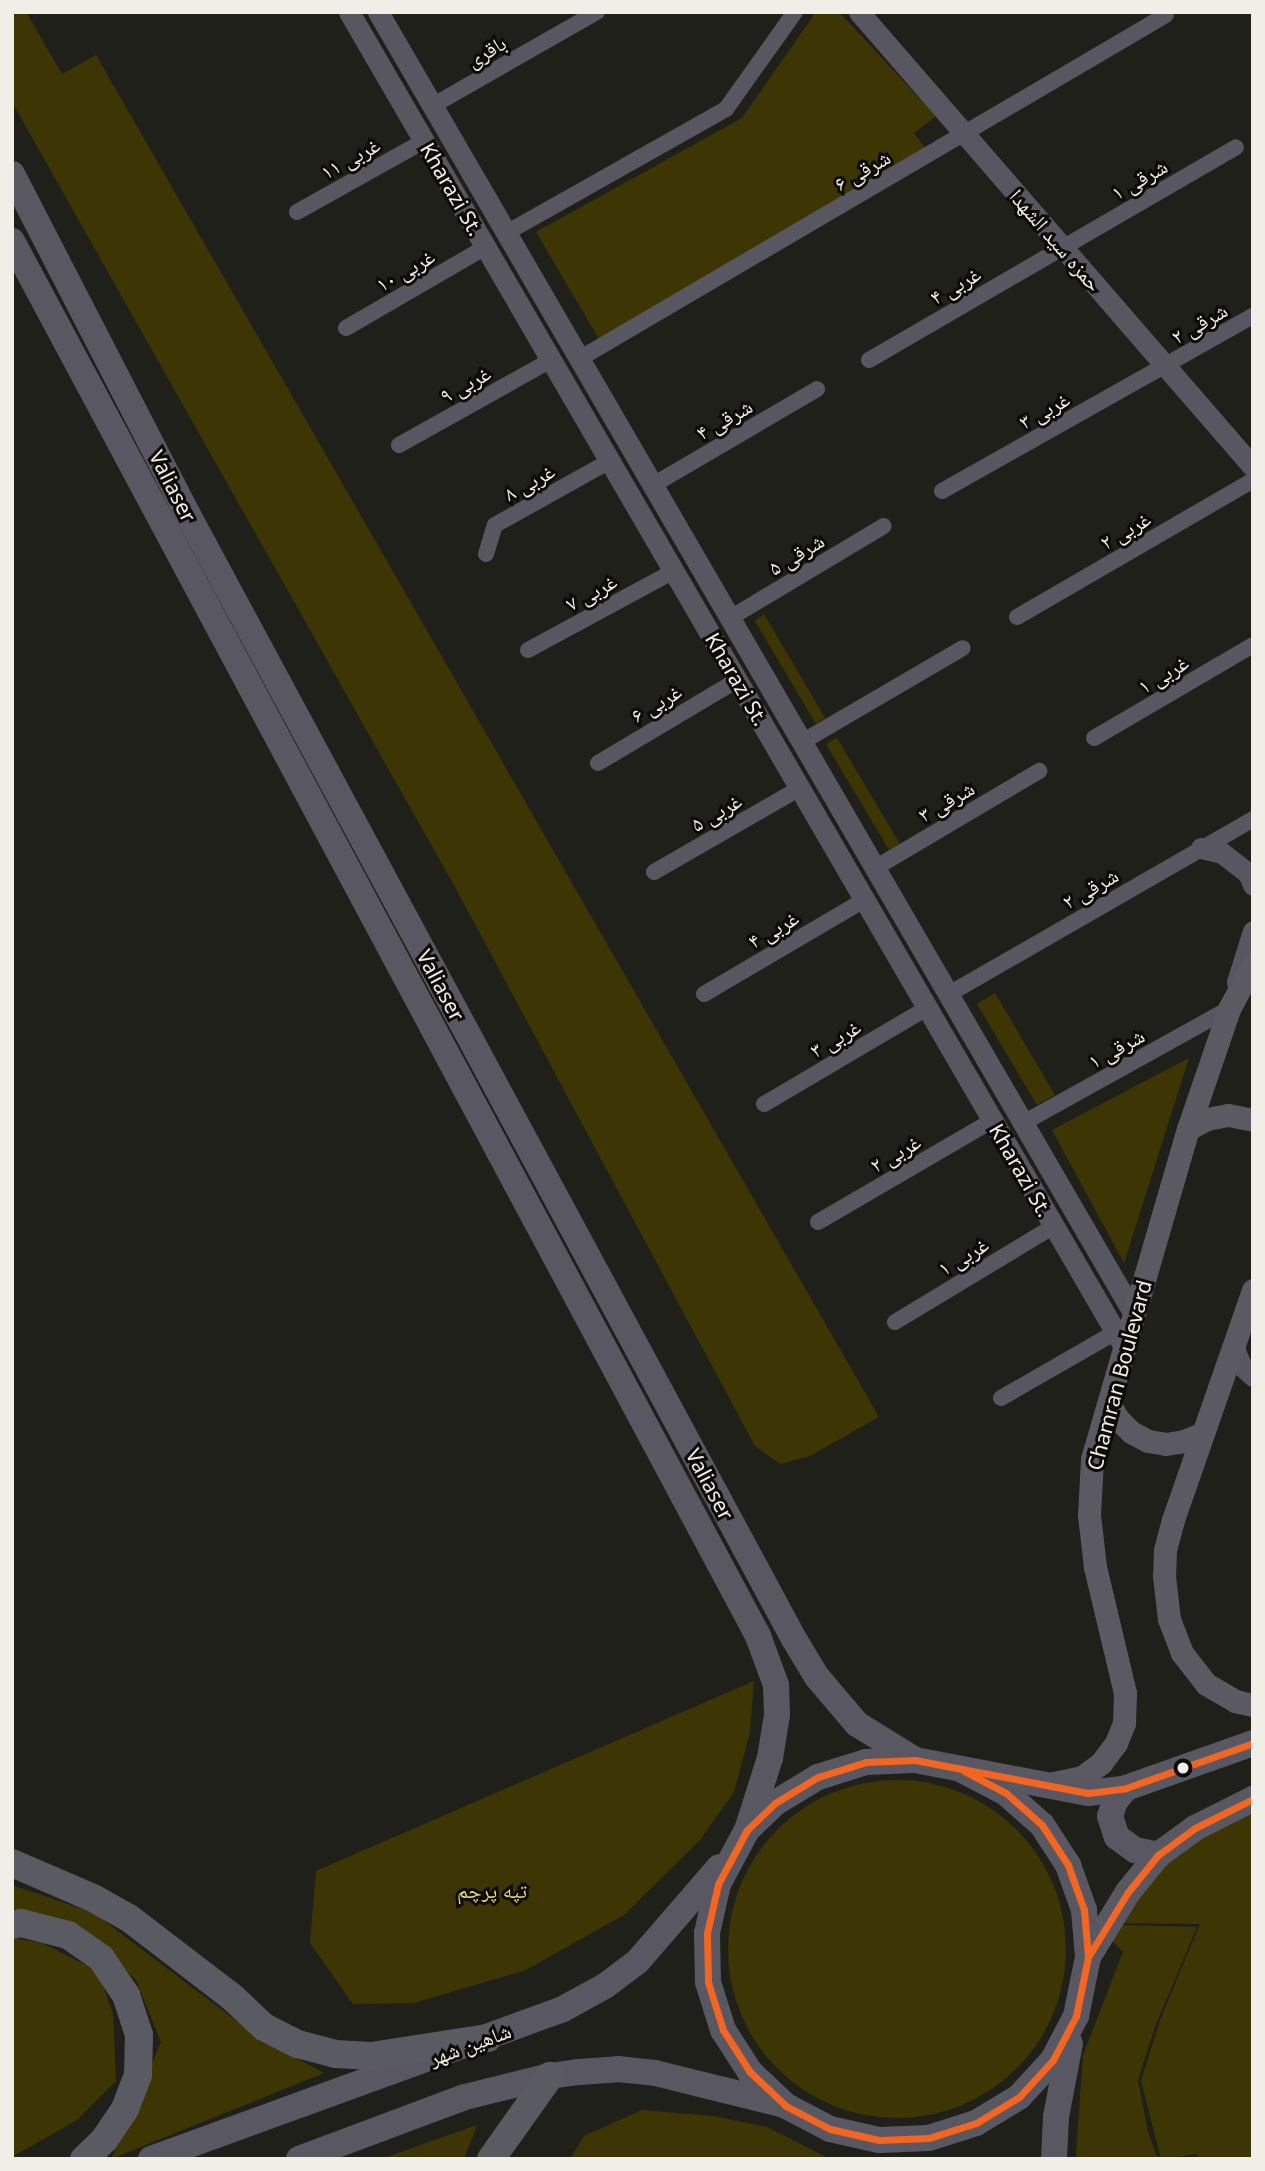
<!DOCTYPE html>
<html>
<head>
<meta charset="utf-8">
<style>
	body { margin:0 }
	#map { position:relative; width:1265px; height:2171px; overflow:hidden; background:#20201a; font-family:"Noto Sans","Noto Naskh Arabic",sans-serif }
	div>[style] { position:absolute }
	[style*='--x'] { left:calc(var(--x)*1px); top:calc(var(--y)*1px); width:calc(var(--w)*1px); rotate:calc(var(--a)*1deg) }
	.green>* { inset:0; background:#3d3604 }
	.round { border-radius:50% }
	.minor>* { height:16px; margin:-8px; padding:0 8px; transform-origin:8px; border-radius:8px; background:#585761 }
	.tertiary>* { height:21px; margin:-10.5px; padding:0 10.5px; transform-origin:10.5px; border-radius:10.5px; background:#585761 }
	.secondary>* { height:23px; margin:-11.5px; padding:0 11.5px; transform-origin:11.5px; border-radius:11.5px; background:#5b5962 }
	.primary>* { height:26px; margin:-13px; padding:0 13px; transform-origin:13px; border-radius:13px; background:#595761 }
	.trunk>* { height:28px; margin:-14px; padding:0 14px; transform-origin:14px; border-radius:14px; background:#5a5a62 }
	.bus-1>* { height:7px; margin:-3.5px; padding:0 3.5px; transform-origin:3.5px; border-radius:3.5px; background:#f26522 }
	.dots>* { width:19px; height:19px; translate:-50% -50%; box-sizing:border-box; border:4px solid #0c0b07; border-radius:50% }
	span { translate:-50% -50%; white-space:nowrap; text-align:center; line-height:1.15; -webkit-text-stroke:6px #0c0b07; paint-order:stroke }
	.street-label { font-size:21px; color:#f0efe7 }
	.park-label { font-size:21px; color:#ecd96e }
	.frame { position:absolute; inset:0; border:14px solid #f0efe7; pointer-events:none }
</style>
</head>
<body>
<div id="map">
	<div class="green">
		<i style="clip-path:polygon(12px 12px,26px 12px,62px 74px,96px 55px,879px 1417px,810px 1456px,780px 1464px,755px 1446px,455px 887px,12px 102px)"></i>
		<i style="clip-path:polygon(816px 12px,839px 12px,936px 116px,914px 133px,925px 148px,599px 339px,536px 232px,742px 118px)"></i>
		<i style="clip-path:polygon(764px 614px,825px 718px,816px 724px,755px 621px)"></i>
		<i style="clip-path:polygon(837px 738px,900px 844px,889px 850px,826px 744px)"></i>
		<i style="clip-path:polygon(995px 993px,1055px 1095px,1037px 1105px,977px 1004px)"></i>
		<i style="clip-path:polygon(1189px 1058px,1124px 1263px,1052px 1130px)"></i>
		<i style="clip-path:polygon(754px 1681px,750px 1732px,734px 1792px,700px 1840px,624px 1915px,526px 1970px,414px 2003px,353px 2004px,310px 1943px,316px 1871px)"></i>
		<i class="round" style="left:728px;top:1780px;width:338px;height:338px"></i>
		<i style="clip-path:polygon(1253px 1814px,1253px 2159px,1198px 2159px,1197px 2154px,1161px 2159px,1141px 2081px,1160px 2020px,1200px 1924px,1117px 1923px,1168px 1855px)"></i>
		<i style="clip-path:polygon(12px 1885px,94px 1913px,259px 2038px,324px 2073px,111px 2159px,161px 2042px,136px 1980px,79px 1925px,12px 1909px)"></i>
		<i style="clip-path:polygon(1117px 1925px,1197px 1927px,1156px 2024px,1138px 2080px,1148px 2132px,1158px 2159px,1078px 2159px,1076px 2155px,1083px 2055px,1123px 1952px,1106px 1935px)"></i>
		<i style="clip-path:polygon(12px 1938px,42px 1943px,98px 1971px,113px 2014px,116px 2081px,77px 2120px,12px 2157px)"></i>
		<i style="clip-path:polygon(642px 2110px,713px 2116px,767px 2127px,830px 2159px,570px 2159px,584px 2136px)"></i>
		<i style="clip-path:polygon(477px 2125px,464px 2159px,381px 2159px)"></i>
	</div>
	<div class="minor">
		<i style="--x:432;--y:106;--w:190;--a:-29.7"></i>
		<i style="--x:297;--y:212;--w:145;--a:-29.2"></i>
		<i style="--x:506;--y:233;--w:253;--a:-29.4"></i>
		<i style="--x:726;--y:109;--w:119;--a:-54.6"></i>
		<i style="--x:346;--y:328;--w:162;--a:-30.1"></i>
		<i style="--x:579;--y:359;--w:680;--a:-30.37"></i>
		<i style="--x:869;--y:360;--w:424;--a:-30.1"></i>
		<i style="--x:399;--y:445;--w:174;--a:-29.2"></i>
		<i style="--x:653;--y:485;--w:190;--a:-30.3"></i>
		<i style="--x:942;--y:491;--w:357;--a:-29.4"></i>
		<i style="--x:486;--y:554;--w:30;--a:-73"></i>
		<i style="--x:495;--y:525;--w:132;--a:-29.1"></i>
		<i style="--x:1017;--y:617;--w:273;--a:-30.1"></i>
		<i style="--x:730;--y:618;--w:179;--a:-30.9"></i>
		<i style="--x:528;--y:650;--w:166;--a:-28.4"></i>
		<i style="--x:1094;--y:738;--w:184;--a:-30.3"></i>
		<i style="--x:802;--y:742;--w:186;--a:-30.3"></i>
		<i style="--x:598;--y:763;--w:162;--a:-30.8"></i>
		<i style="--x:875;--y:868;--w:191;--a:-30.6"></i>
		<i style="--x:654;--y:872;--w:168;--a:-29.9"></i>
		<i style="--x:704;--y:994;--w:186;--a:-30.4"></i>
		<i style="--x:949;--y:994;--w:351;--a:-29.9"></i>
		<i style="--x:764;--y:1104;--w:189;--a:-30.5"></i>
		<i style="--x:1023;--y:1123;--w:235;--a:-29"></i>
		<i style="--x:818;--y:1222;--w:203;--a:-30.2"></i>
		<i style="--x:895;--y:1322;--w:186;--a:-31.1"></i>
		<i style="--x:1001;--y:1398;--w:133;--a:-29.9"></i>
	</div>
	<div class="tertiary">
		<i style="--x:349;--y:12;--w:1544;--a:59.86"></i>
		<i style="--x:378;--y:12;--w:1506;--a:59.86"></i>
		<i style="--x:859;--y:12;--w:602;--a:49.11"></i>
		<i style="--x:1201;--y:848;--w:22;--a:13"></i>
		<i style="--x:1222;--y:853;--w:33;--a:38"></i>
		<i style="--x:1248;--y:873;--w:13;--a:67"></i>
		<i style="--x:1237;--y:982;--w:53;--a:-72.6"></i>
		<i style="--x:1234;--y:1348;--w:18;--a:68"></i>
		<i style="--x:1241;--y:1365;--w:16;--a:43"></i>
	</div>
	<div class="secondary">
		<i style="--x:1188;--y:1129;--w:21;--a:-28"></i>
		<i style="--x:1207;--y:1119;--w:21;--a:-11"></i>
		<i style="--x:1228;--y:1115;--w:25;--a:11"></i>
		<i style="--x:1253;--y:1290;--w:244;--a:109.2"></i>
		<i style="--x:1173;--y:1520;--w:31;--a:105"></i>
		<i style="--x:1165;--y:1550;--w:26;--a:92"></i>
		<i style="--x:1164;--y:1576;--w:43;--a:83.4"></i>
		<i style="--x:1169;--y:1619;--w:36;--a:69"></i>
		<i style="--x:1182;--y:1653;--w:39;--a:52"></i>
		<i style="--x:1206;--y:1684;--w:34;--a:30"></i>
		<i style="--x:1235;--y:1701;--w:18;--a:13"></i>
		<i style="--x:1109;--y:1403;--w:18;--a:61"></i>
		<i style="--x:1118;--y:1419;--w:18;--a:45"></i>
		<i style="--x:1131;--y:1432;--w:19;--a:28"></i>
		<i style="--x:1148;--y:1441;--w:18;--a:9"></i>
		<i style="--x:1166;--y:1444;--w:18;--a:-9"></i>
		<i style="--x:1184;--y:1441;--w:18;--a:-22"></i>
		<i style="--x:1049;--y:1784;--w:34;--a:-12"></i>
		<i style="--x:1082;--y:1777;--w:24;--a:-36"></i>
		<i style="--x:1101;--y:1763;--w:25;--a:-53"></i>
		<i style="--x:1116;--y:1743;--w:22;--a:-68"></i>
		<i style="--x:1124;--y:1723;--w:30;--a:-88"></i>
		<i style="--x:1125;--y:1693;--w:130;--a:-103.4"></i>
		<i style="--x:1095;--y:1567;--w:52;--a:-96.6"></i>
		<i style="--x:1089;--y:1515;--w:56;--a:-86.9"></i>
		<i style="--x:1092;--y:1459;--w:344;--a:-73.8"></i>
		<i style="--x:1188;--y:1129;--w:127;--a:-71.1"></i>
		<i style="--x:1229;--y:1009;--w:51;--a:-61.9"></i>
	</div>
	<div class="primary">
		<i style="--x:12;--y:174;--w:384;--a:62.7"></i>
		<i style="--x:188;--y:515;--w:1277;--a:61.67"></i>
		<i style="--x:794;--y:1639;--w:44;--a:58.8"></i>
		<i style="--x:817;--y:1677;--w:62;--a:49.6"></i>
		<i style="--x:857;--y:1724;--w:68;--a:31.8"></i>
		<i style="--x:12;--y:241;--w:1582;--a:61.86"></i>
		<i style="--x:758;--y:1636;--w:52;--a:69.8"></i>
		<i style="--x:776;--y:1685;--w:30;--a:88"></i>
		<i style="--x:777;--y:1715;--w:44;--a:99.2"></i>
		<i style="--x:770;--y:1758;--w:76;--a:107.7"></i>
		<i style="--x:964;--y:1771;--w:47;--a:27.6"></i>
		<i style="--x:1006;--y:1793;--w:48;--a:41.6"></i>
		<i style="--x:1042;--y:1825;--w:48;--a:57"></i>
		<i style="--x:1068;--y:1865;--w:48;--a:70.4"></i>
		<i style="--x:1084;--y:1910;--w:47;--a:85.1"></i>
		<i style="--x:1088;--y:1957;--w:60;--a:101.5"></i>
		<i style="--x:1076;--y:2016;--w:50;--a:117.6"></i>
		<i style="--x:1053;--y:2060;--w:50;--a:132.6"></i>
		<i style="--x:1019;--y:2097;--w:50;--a:148.8"></i>
		<i style="--x:976;--y:2123;--w:49;--a:162.3"></i>
		<i style="--x:929;--y:2138;--w:50;--a:177.7"></i>
		<i style="--x:879;--y:2140;--w:50;--a:-167.3"></i>
		<i style="--x:830;--y:2129;--w:50;--a:-152.4"></i>
		<i style="--x:786;--y:2106;--w:50;--a:-136.6"></i>
		<i style="--x:750;--y:2072;--w:50;--a:-122.7"></i>
		<i style="--x:723;--y:2030;--w:50;--a:-107.4"></i>
		<i style="--x:708;--y:1982;--w:49;--a:-91.2"></i>
		<i style="--x:707;--y:1933;--w:50;--a:-77.3"></i>
		<i style="--x:718;--y:1884;--w:61;--a:-61.8"></i>
		<i style="--x:747;--y:1830;--w:39;--a:-44"></i>
		<i style="--x:775;--y:1803;--w:50;--a:-31.2"></i>
		<i style="--x:818;--y:1777;--w:50;--a:-17.4"></i>
		<i style="--x:866;--y:1762;--w:49;--a:-2.3"></i>
		<i style="--x:915;--y:1760;--w:176;--a:10.8"></i>
		<i style="--x:1088;--y:1793;--w:38;--a:-7"></i>
		<i style="--x:1126;--y:1788;--w:135;--a:-19.5"></i>
		<i style="--x:1126;--y:1788;--w:17;--a:130"></i>
		<i style="--x:1115;--y:1801;--w:16;--a:108"></i>
		<i style="--x:1110;--y:1816;--w:22;--a:72"></i>
		<i style="--x:1117;--y:1837;--w:22;--a:36"></i>
		<i style="--x:1135;--y:1850;--w:24;--a:12"></i>
		<i style="--x:1088;--y:1957;--w:76;--a:-58.4"></i>
		<i style="--x:1128;--y:1892;--w:48;--a:-51"></i>
		<i style="--x:1158;--y:1855;--w:46;--a:-36.1"></i>
		<i style="--x:1195;--y:1828;--w:65;--a:-26.6"></i>
		<i style="--x:151;--y:2159;--w:438;--a:-20"></i>
		<i style="--x:563;--y:2009;--w:48;--a:-28.7"></i>
		<i style="--x:605;--y:1986;--w:41;--a:-37.1"></i>
		<i style="--x:638;--y:1961;--w:124;--a:-49.2"></i>
		<i style="--x:299;--y:2159;--w:177;--a:-20.5"></i>
		<i style="--x:465;--y:2097;--w:88;--a:-13.9"></i>
		<i style="--x:550;--y:2076;--w:29;--a:-8"></i>
		<i style="--x:579;--y:2072;--w:39;--a:-4"></i>
		<i style="--x:618;--y:2069;--w:37;--a:6"></i>
		<i style="--x:655;--y:2073;--w:129;--a:13.9"></i>
		<i style="--x:1054;--y:2159;--w:42;--a:-87.3"></i>
		<i style="--x:1056;--y:2117;--w:75;--a:-79.3"></i>
	</div>
	<div class="trunk">
		<i style="--x:12;--y:1863;--w:88;--a:23.4"></i>
		<i style="--x:93;--y:1898;--w:41;--a:29.1"></i>
		<i style="--x:129;--y:1918;--w:130;--a:37.5"></i>
		<i style="--x:232;--y:1997;--w:44;--a:43.2"></i>
		<i style="--x:264;--y:2027;--w:38;--a:27"></i>
		<i style="--x:298;--y:2044;--w:38;--a:15"></i>
		<i style="--x:335;--y:2054;--w:36;--a:3"></i>
		<i style="--x:371;--y:2056;--w:118;--a:-8.7"></i>
		<i style="--x:12;--y:1925;--w:9;--a:-13"></i>
		<i style="--x:21;--y:1923;--w:49;--a:14.3"></i>
		<i style="--x:68;--y:1935;--w:40;--a:34.9"></i>
		<i style="--x:101;--y:1958;--w:45;--a:56"></i>
		<i style="--x:126;--y:1995;--w:42;--a:72"></i>
		<i style="--x:139;--y:2035;--w:40;--a:91.4"></i>
		<i style="--x:138;--y:2075;--w:36;--a:111"></i>
		<i style="--x:125;--y:2109;--w:37;--a:124"></i>
		<i style="--x:104;--y:2140;--w:28;--a:136"></i>
		<i style="--x:491;--y:2159;--w:102;--a:-54.6"></i>
	</div>
	<div class="bus-1">
		<i style="--x:964;--y:1771;--w:47;--a:27.6"></i>
		<i style="--x:1006;--y:1793;--w:48;--a:41.6"></i>
		<i style="--x:1042;--y:1825;--w:48;--a:57"></i>
		<i style="--x:1068;--y:1865;--w:48;--a:70.4"></i>
		<i style="--x:1084;--y:1910;--w:47;--a:85.1"></i>
		<i style="--x:1088;--y:1957;--w:60;--a:101.5"></i>
		<i style="--x:1076;--y:2016;--w:50;--a:117.6"></i>
		<i style="--x:1053;--y:2060;--w:50;--a:132.6"></i>
		<i style="--x:1019;--y:2097;--w:50;--a:148.8"></i>
		<i style="--x:976;--y:2123;--w:49;--a:162.3"></i>
		<i style="--x:929;--y:2138;--w:50;--a:177.7"></i>
		<i style="--x:879;--y:2140;--w:50;--a:-167.3"></i>
		<i style="--x:830;--y:2129;--w:50;--a:-152.4"></i>
		<i style="--x:786;--y:2106;--w:50;--a:-136.6"></i>
		<i style="--x:750;--y:2072;--w:50;--a:-122.7"></i>
		<i style="--x:723;--y:2030;--w:50;--a:-107.4"></i>
		<i style="--x:708;--y:1982;--w:49;--a:-91.2"></i>
		<i style="--x:707;--y:1933;--w:50;--a:-77.3"></i>
		<i style="--x:718;--y:1884;--w:61;--a:-61.8"></i>
		<i style="--x:747;--y:1830;--w:39;--a:-44"></i>
		<i style="--x:775;--y:1803;--w:50;--a:-31.2"></i>
		<i style="--x:818;--y:1777;--w:50;--a:-17.4"></i>
		<i style="--x:866;--y:1762;--w:49;--a:-2.3"></i>
		<i style="--x:915;--y:1760;--w:176;--a:10.8"></i>
		<i style="--x:1088;--y:1793;--w:38;--a:-7"></i>
		<i style="--x:1126;--y:1788;--w:135;--a:-19.5"></i>
		<i style="--x:1088;--y:1957;--w:76;--a:-58.4"></i>
		<i style="--x:1128;--y:1892;--w:48;--a:-51"></i>
		<i style="--x:1158;--y:1855;--w:46;--a:-36.1"></i>
		<i style="--x:1195;--y:1828;--w:65;--a:-26.6"></i>
	</div>
	<div class="dots">
		<i style="left:1183px;top:1768px;background:#f0efe7"></i>
	</div>
	<div class="street-label">
		<span style="left:486px;top:51px;rotate:-30deg">باقری</span>
		<span style="left:350px;top:158px;rotate:-29deg">۱۱ غربی</span>
		<span style="left:862px;top:170px;rotate:-30deg">۶ شرقی</span>
		<span style="left:1139px;top:179px;rotate:-30deg">۱ شرقی</span>
		<span style="left:452px;top:189px;rotate:60deg">Kharazi St.</span>
		<span style="left:1056px;top:240px;rotate:49deg">حمزه سید الشهدا</span>
		<span style="left:405px;top:270px;rotate:-30deg">۱۰ غربی</span>
		<span style="left:955px;top:285px;rotate:-30deg">۴ غربی</span>
		<span style="left:1199px;top:323px;rotate:-30deg">۲ شرقی</span>
		<span style="left:465px;top:384px;rotate:-29deg">۹ غربی</span>
		<span style="left:1044px;top:410px;rotate:-29deg">۳ غربی</span>
		<span style="left:724px;top:419px;rotate:-30deg">۴ شرقی</span>
		<span style="left:529px;top:482px;rotate:-29deg">۸ غربی</span>
		<span style="left:173px;top:486px;rotate:63deg">Valiaser</span>
		<span style="left:1125px;top:530px;rotate:-30deg">۲ غربی</span>
		<span style="left:796px;top:554px;rotate:-31deg">۵ شرقی</span>
		<span style="left:591px;top:592px;rotate:-28deg">۷ غربی</span>
		<span style="left:1163px;top:674px;rotate:-31deg">۱ غربی</span>
		<span style="left:737px;top:679px;rotate:60deg">Kharazi St.</span>
		<span style="left:656px;top:703px;rotate:-31deg">۶ غربی</span>
		<span style="left:946px;top:801px;rotate:-30deg">۳ شرقی</span>
		<span style="left:716px;top:812px;rotate:-30deg">۵ غربی</span>
		<span style="left:1090px;top:888px;rotate:-30deg">۲ شرقی</span>
		<span style="left:773px;top:929px;rotate:-30deg">۴ غربی</span>
		<span style="left:441px;top:985px;rotate:62deg">Valiaser</span>
		<span style="left:835px;top:1038px;rotate:-30deg">۳ غربی</span>
		<span style="left:1116px;top:1048px;rotate:-29deg">۱ شرقی</span>
		<span style="left:895px;top:1153px;rotate:-30deg">۲ غربی</span>
		<span style="left:1021px;top:1170px;rotate:60deg">Kharazi St.</span>
		<span style="left:963px;top:1256px;rotate:-31deg">۱ غربی</span>
		<span style="left:1119px;top:1375px;rotate:-75deg">Chamran Boulevard</span>
		<span style="left:710px;top:1484px;rotate:62deg">Valiaser</span>
		<span style="left:470px;top:2044px;rotate:-20deg">شاهین شهر</span>
	</div>
	<div class="park-label">
		<span style="left:492px;top:1890px">تپه پرچم</span>
	</div>
	<div class="frame"></div>
</div>
</body>
</html>
